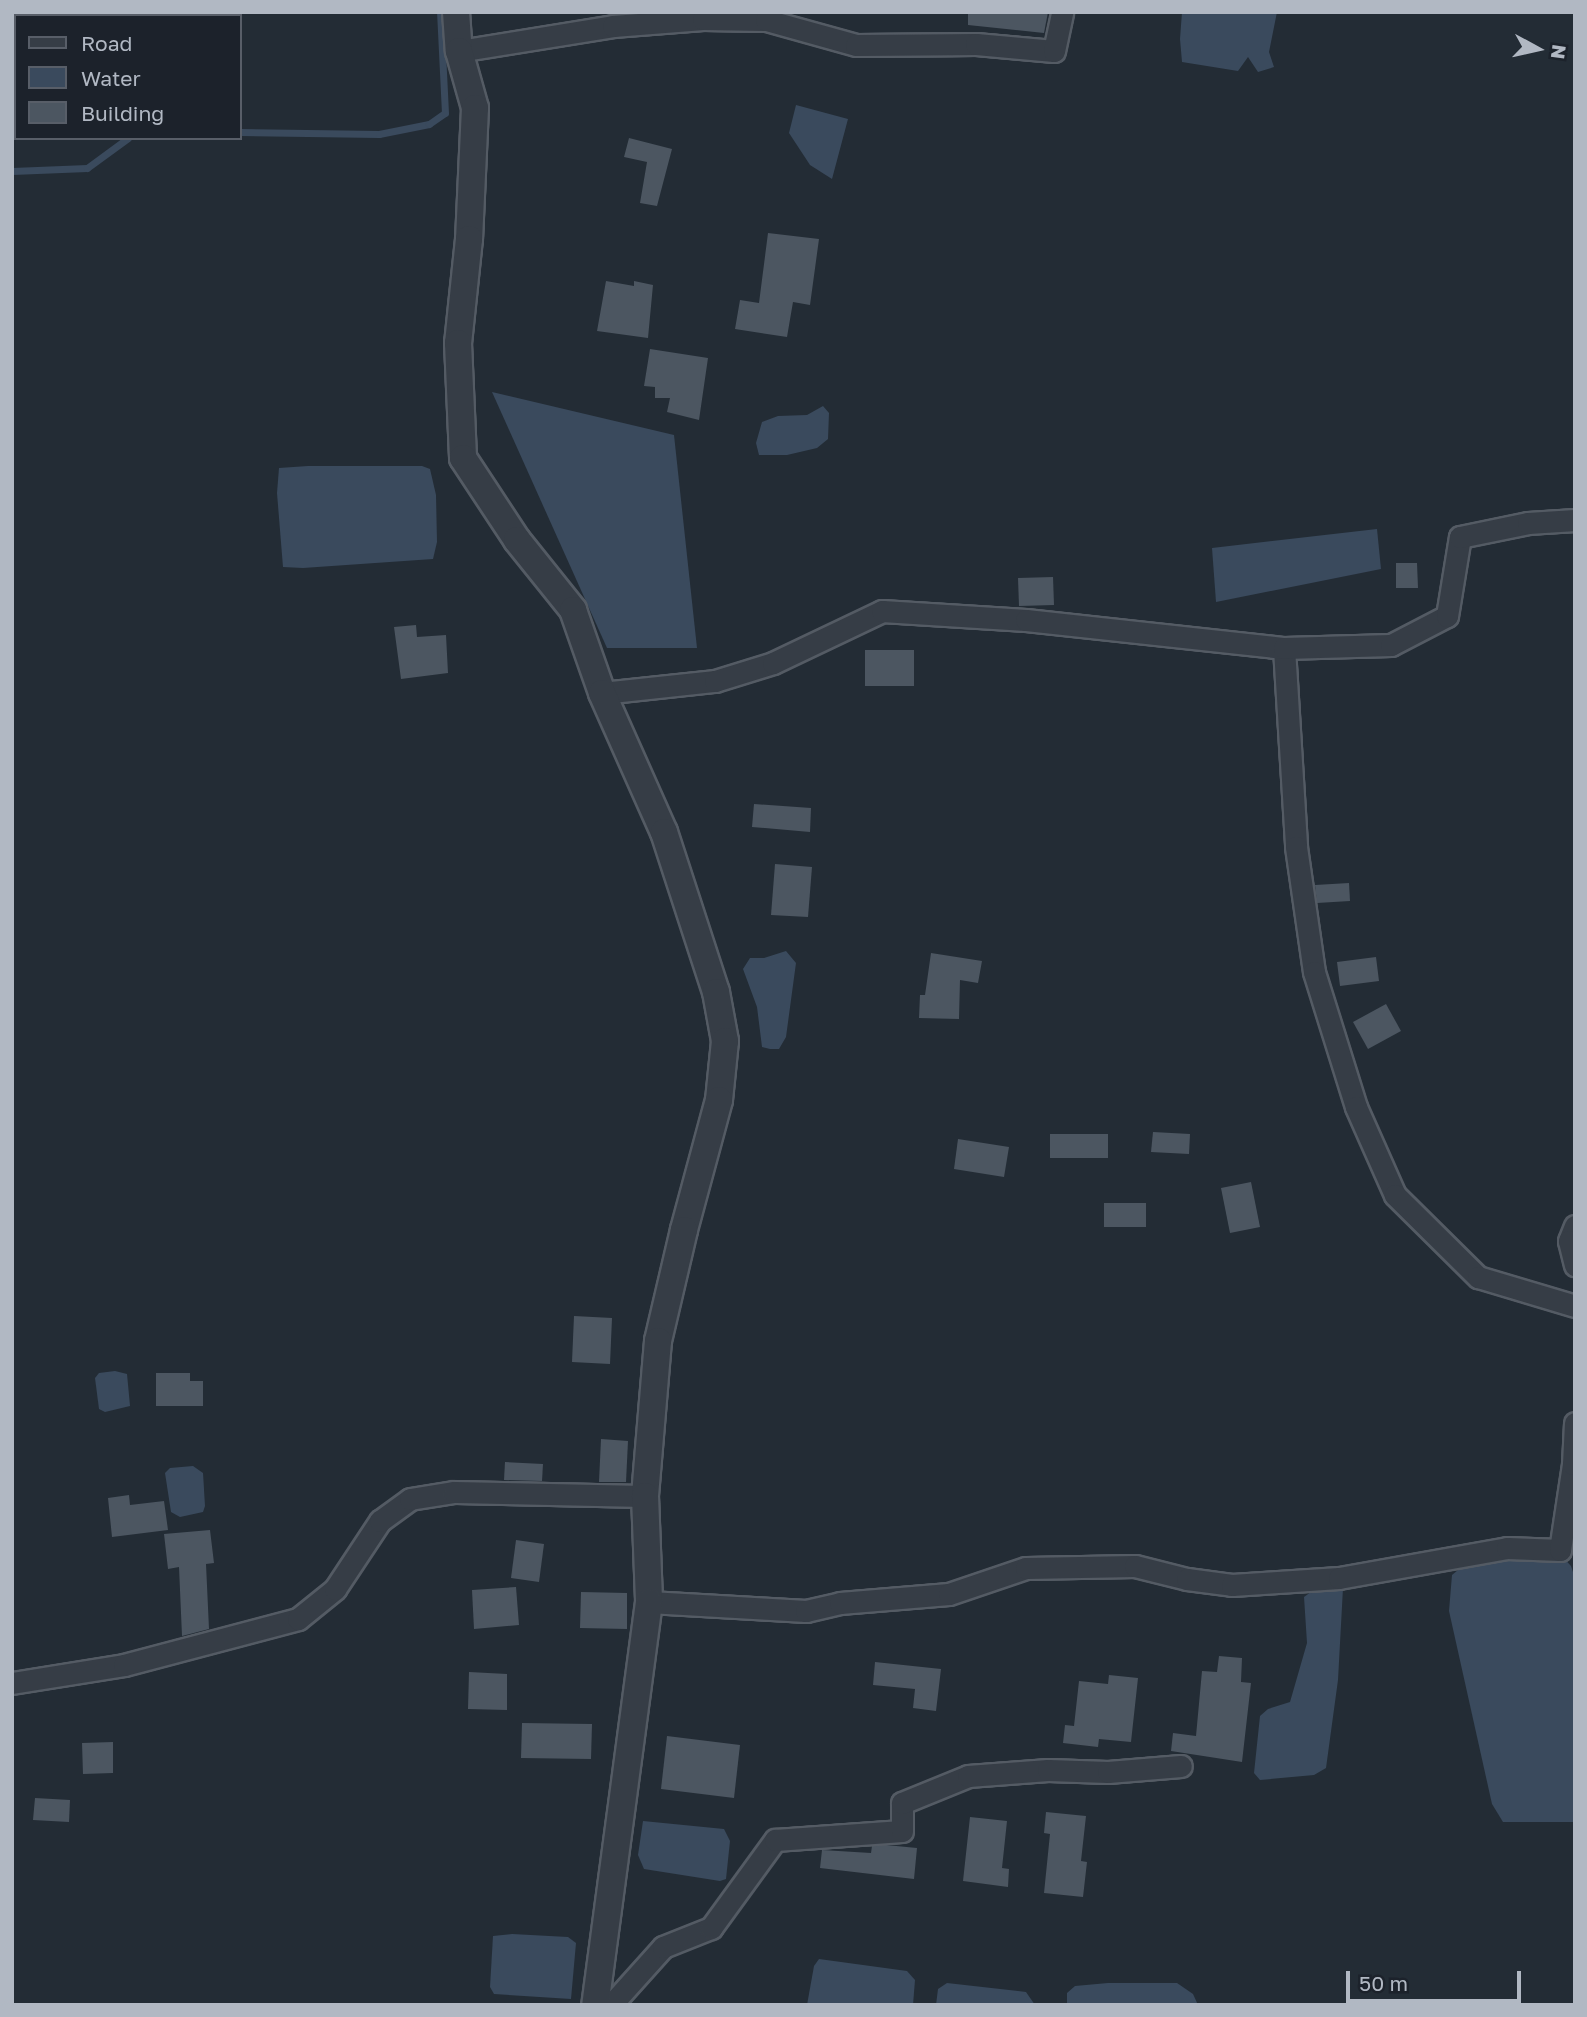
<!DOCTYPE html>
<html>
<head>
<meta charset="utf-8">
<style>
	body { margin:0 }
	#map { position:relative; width:1587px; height:2017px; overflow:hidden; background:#232c35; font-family:"Golos Text",sans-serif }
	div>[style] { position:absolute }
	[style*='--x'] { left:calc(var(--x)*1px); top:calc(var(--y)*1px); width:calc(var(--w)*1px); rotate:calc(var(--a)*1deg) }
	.water>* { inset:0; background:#3a4a5d }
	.stream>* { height:7px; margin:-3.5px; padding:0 3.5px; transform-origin:3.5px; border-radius:3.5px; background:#3a4a5d }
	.building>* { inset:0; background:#4c5661 }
	.roads { filter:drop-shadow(2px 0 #545b64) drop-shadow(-2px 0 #545b64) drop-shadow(0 2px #545b64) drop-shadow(0 -2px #545b64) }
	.minor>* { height:21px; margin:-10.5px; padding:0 10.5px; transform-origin:10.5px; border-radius:10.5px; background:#363d46 }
	.tertiary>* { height:26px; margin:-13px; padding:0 13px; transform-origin:13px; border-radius:13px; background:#363d46 }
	span { translate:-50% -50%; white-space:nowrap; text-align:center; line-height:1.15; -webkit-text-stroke:6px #1c222b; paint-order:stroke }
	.frame { position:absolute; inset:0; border:14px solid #b1b8c3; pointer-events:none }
	.legend { position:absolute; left:14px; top:14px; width:228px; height:126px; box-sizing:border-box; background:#1c222b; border:2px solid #585e68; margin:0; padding:9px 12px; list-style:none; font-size:21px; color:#b1b8c3 }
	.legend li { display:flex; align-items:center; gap:14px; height:35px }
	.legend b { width:35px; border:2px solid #585e68 }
	.north { position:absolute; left:1503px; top:14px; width:70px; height:70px; -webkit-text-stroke:5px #1c222b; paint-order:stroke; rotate:98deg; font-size:19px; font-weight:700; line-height:28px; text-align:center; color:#b1b8c3 }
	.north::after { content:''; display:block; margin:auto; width:24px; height:32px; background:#b1b8c3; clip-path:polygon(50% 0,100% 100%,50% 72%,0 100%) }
	.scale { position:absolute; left:1346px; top:1971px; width:175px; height:32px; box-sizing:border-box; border:4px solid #b1b8c3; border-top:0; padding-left:9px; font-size:21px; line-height:24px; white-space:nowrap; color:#b1b8c3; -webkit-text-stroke:5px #1c222b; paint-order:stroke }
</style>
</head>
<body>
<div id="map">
	<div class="water">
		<i style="clip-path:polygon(1182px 12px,1277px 12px,1269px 52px,1274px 67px,1258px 72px,1248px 57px,1238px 71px,1182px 62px,1180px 39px)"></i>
		<i style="clip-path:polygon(796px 105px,848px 119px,832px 179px,810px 165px,789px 133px)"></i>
		<i style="clip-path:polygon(492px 392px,674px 435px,697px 648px,607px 648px)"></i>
		<i style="clip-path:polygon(823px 406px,829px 413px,828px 439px,817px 448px,787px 455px,759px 455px,756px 443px,762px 422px,778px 416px,807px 415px)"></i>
		<i style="clip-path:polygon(308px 466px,422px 466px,430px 469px,436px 495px,437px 542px,433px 559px,303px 568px,283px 567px,277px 493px,279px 468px)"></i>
		<i style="clip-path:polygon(1377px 529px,1381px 569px,1216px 602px,1212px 548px)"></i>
		<i style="clip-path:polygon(786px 951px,796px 963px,786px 1037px,779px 1049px,770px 1049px,762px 1047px,757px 1007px,743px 969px,750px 958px,764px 958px)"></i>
		<i style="clip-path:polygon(115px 1371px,127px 1374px,130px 1406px,105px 1412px,99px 1409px,95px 1378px,99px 1373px)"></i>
		<i style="clip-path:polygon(193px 1466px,203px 1473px,205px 1506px,203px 1512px,180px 1517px,171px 1512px,165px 1473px,170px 1468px)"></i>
		<i style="clip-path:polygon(1553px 1554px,1561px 1555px,1571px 1566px,1575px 1578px,1575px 1822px,1503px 1822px,1492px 1804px,1449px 1611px,1452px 1575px,1458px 1570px,1481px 1564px)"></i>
		<i style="clip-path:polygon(1343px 1588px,1338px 1680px,1326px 1768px,1314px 1775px,1260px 1780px,1254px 1773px,1260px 1716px,1268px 1709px,1290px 1702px,1307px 1643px,1304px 1597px,1315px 1589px)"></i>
		<i style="clip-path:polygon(643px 1821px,724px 1829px,730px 1841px,726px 1879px,720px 1881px,644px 1869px,638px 1855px)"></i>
		<i style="clip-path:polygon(512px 1934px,568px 1937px,576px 1943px,571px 1999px,494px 1994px,490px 1987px,493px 1936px)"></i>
		<i style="clip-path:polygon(819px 1959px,907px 1971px,915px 1980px,913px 2005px,807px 2005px,814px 1966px)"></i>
		<i style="clip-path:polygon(947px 1983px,1026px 1992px,1035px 2005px,936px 2005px,938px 1989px)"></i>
		<i style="clip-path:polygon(1108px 1983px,1177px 1983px,1193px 1994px,1198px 2005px,1067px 2005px,1067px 1993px,1075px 1986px)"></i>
	</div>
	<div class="stream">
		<i style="--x:240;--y:132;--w:139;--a:0.8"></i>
		<i style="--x:379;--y:134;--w:51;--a:-11.3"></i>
		<i style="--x:429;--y:124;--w:19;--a:-35"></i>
		<i style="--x:445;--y:113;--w:101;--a:-92.8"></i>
		<i style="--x:12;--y:171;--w:75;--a:-2.3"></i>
		<i style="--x:87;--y:168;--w:51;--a:-36.2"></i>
	</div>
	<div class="building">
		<i style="clip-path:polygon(968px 12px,1048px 12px,1044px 33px,968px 25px)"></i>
		<i style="clip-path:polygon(629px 138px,672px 149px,657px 206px,640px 203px,647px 162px,624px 157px)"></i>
		<i style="clip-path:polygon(768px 233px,819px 239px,810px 305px,793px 302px,787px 337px,735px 329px,740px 300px,759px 303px)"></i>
		<i style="clip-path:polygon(606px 281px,634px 286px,634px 281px,653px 285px,648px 338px,597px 331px)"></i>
		<i style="clip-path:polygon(650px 349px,708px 358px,699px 420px,667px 412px,670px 398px,655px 398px,655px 387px,644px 386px)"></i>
		<i style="clip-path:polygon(1396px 563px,1417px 563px,1418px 588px,1396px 588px)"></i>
		<i style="clip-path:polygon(1053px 577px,1054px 605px,1019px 606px,1018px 578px)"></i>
		<i style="clip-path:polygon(416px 625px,417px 637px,446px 635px,448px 673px,401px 679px,394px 627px)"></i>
		<i style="clip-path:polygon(865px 650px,914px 650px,914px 686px,865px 686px)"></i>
		<i style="clip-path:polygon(754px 804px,811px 808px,810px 832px,752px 827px)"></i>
		<i style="clip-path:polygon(775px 864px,812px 867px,808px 917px,771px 915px)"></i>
		<i style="clip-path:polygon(1349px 883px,1350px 901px,1317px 903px,1315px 885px)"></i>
		<i style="clip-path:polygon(931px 953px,982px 961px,978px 983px,960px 980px,959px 1019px,919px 1018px,920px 995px,925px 995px)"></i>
		<i style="clip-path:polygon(1376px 957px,1379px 981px,1340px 986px,1337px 962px)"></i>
		<i style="clip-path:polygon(1386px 1004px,1401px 1031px,1368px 1049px,1353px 1022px)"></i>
		<i style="clip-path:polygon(1153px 1132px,1190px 1134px,1189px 1154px,1151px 1152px)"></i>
		<i style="clip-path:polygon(1050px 1134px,1108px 1134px,1108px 1158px,1050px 1158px)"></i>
		<i style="clip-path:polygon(958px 1139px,1009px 1147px,1004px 1177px,954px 1169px)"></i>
		<i style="clip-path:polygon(1251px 1182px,1260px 1227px,1230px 1233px,1221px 1188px)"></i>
		<i style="clip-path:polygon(1104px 1203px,1146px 1203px,1146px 1227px,1104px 1227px)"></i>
		<i style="clip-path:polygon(574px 1316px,612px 1318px,610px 1364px,572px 1362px)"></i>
		<i style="clip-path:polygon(156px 1373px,190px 1373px,190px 1381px,203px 1381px,203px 1406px,156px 1406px)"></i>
		<i style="clip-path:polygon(601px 1439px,628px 1441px,626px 1482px,599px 1482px)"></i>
		<i style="clip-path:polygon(505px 1462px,543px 1464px,542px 1481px,504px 1480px)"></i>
		<i style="clip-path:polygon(129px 1495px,130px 1505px,164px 1501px,168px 1530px,112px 1537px,108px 1498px)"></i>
		<i style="clip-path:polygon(210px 1530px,214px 1563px,206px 1564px,209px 1629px,182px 1636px,179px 1567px,168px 1569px,164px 1534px)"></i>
		<i style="clip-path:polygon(516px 1540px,544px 1544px,539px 1582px,511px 1578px)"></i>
		<i style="clip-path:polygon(516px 1587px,519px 1625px,474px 1629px,472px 1590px)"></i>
		<i style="clip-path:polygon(581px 1592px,627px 1593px,627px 1629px,580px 1628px)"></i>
		<i style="clip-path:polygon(1219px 1656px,1242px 1658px,1241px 1682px,1251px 1683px,1242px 1762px,1171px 1751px,1173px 1733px,1196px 1736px,1202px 1671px,1217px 1672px)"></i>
		<i style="clip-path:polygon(875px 1662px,941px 1669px,936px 1711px,913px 1708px,915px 1689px,873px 1685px)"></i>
		<i style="clip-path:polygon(469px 1672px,507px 1674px,507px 1710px,468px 1709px)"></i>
		<i style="clip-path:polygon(1109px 1675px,1138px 1678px,1131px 1742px,1099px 1739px,1098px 1747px,1063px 1743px,1065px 1725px,1074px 1726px,1079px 1681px,1108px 1684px)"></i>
		<i style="clip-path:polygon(522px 1723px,592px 1724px,591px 1759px,521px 1758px)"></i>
		<i style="clip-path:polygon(667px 1736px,740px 1745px,734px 1798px,661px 1789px)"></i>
		<i style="clip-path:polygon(113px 1742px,113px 1773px,83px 1774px,82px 1743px)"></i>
		<i style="clip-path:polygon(35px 1798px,70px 1800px,69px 1822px,33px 1820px)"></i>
		<i style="clip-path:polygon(1046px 1812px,1086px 1816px,1081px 1861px,1087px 1862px,1083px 1897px,1044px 1893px,1050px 1834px,1044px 1833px)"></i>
		<i style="clip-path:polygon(970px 1817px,1007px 1821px,1002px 1868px,1009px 1869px,1008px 1887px,963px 1881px)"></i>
		<i style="clip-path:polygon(886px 1845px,917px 1848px,914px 1879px,820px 1868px,822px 1850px,871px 1853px,872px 1846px)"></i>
	</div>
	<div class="roads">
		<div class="minor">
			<i style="--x:459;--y:51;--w:156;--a:-9.2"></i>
			<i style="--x:613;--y:26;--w:90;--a:-4.4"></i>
			<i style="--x:703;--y:19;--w:63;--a:0.9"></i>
			<i style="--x:766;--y:20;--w:93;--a:15.5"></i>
			<i style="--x:856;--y:45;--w:120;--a:-0.5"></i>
			<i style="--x:976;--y:44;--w:78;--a:5.1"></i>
			<i style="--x:1054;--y:51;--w:40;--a:-78"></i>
			<i style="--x:1284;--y:648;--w:199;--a:86.5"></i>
			<i style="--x:1296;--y:847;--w:126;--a:81.8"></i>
			<i style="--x:1314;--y:972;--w:141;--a:72.7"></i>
			<i style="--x:1356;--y:1107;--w:96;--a:66.1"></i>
			<i style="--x:1395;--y:1195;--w:117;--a:44.7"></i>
			<i style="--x:1478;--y:1277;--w:101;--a:16.6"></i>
			<i style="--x:602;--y:693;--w:114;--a:-6.1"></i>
			<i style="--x:715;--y:681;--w:61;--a:-17.2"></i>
			<i style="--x:773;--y:663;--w:121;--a:-25.5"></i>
			<i style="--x:882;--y:611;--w:144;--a:3.6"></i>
			<i style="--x:1026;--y:620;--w:260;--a:6.2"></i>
			<i style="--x:1284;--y:648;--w:107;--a:-1.6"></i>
			<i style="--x:1391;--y:645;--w:63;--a:-27.4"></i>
			<i style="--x:1447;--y:616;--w:80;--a:-80.7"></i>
			<i style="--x:1460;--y:537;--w:69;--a:-11.6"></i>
			<i style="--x:1528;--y:523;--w:47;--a:-3.7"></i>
			<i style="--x:1575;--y:1226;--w:16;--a:112"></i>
			<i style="--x:1569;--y:1241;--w:25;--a:76"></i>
			<i style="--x:649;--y:1602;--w:157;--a:3.3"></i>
			<i style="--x:806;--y:1611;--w:35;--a:-13"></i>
			<i style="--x:840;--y:1603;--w:109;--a:-4.7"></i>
			<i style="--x:949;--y:1594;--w:81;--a:-18.7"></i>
			<i style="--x:1026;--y:1568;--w:109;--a:-1.1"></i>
			<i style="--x:1135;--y:1566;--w:54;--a:14"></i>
			<i style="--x:1187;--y:1579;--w:45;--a:7.6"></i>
			<i style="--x:1232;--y:1585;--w:107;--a:-3.7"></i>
			<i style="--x:1339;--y:1578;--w:171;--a:-10.1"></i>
			<i style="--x:1507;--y:1548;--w:53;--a:2.2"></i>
			<i style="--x:1560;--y:1550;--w:87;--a:-81.4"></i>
			<i style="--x:1573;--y:1464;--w:41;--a:-87.2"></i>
			<i style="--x:12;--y:1683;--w:113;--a:-9.1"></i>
			<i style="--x:124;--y:1665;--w:180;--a:-14.8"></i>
			<i style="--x:298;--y:1619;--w:48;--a:-39"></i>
			<i style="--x:335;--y:1589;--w:82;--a:-56.5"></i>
			<i style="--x:380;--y:1521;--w:37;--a:-36"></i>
			<i style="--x:410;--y:1499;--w:45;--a:-9"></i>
			<i style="--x:454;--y:1492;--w:191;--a:1.2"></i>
			<i style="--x:611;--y:2005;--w:78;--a:-48.1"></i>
			<i style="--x:663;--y:1947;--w:52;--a:-21.6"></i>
			<i style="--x:711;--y:1928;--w:109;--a:-54"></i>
			<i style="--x:775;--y:1840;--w:127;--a:-4.1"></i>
			<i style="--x:902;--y:1831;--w:28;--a:-90"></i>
			<i style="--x:902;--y:1803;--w:71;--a:-22.2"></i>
			<i style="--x:968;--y:1776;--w:80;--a:-4.3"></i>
			<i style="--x:1048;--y:1770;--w:60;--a:1.9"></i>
			<i style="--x:1108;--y:1772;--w:73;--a:-4.7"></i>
		</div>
		<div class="tertiary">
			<i style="--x:456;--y:12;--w:39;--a:86"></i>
			<i style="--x:459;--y:51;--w:59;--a:74.3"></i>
			<i style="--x:475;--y:108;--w:131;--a:92.6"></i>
			<i style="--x:469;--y:239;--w:105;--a:96"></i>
			<i style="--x:458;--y:343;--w:115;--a:87.5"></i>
			<i style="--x:463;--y:458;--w:98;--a:56.6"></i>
			<i style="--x:517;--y:540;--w:90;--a:51.3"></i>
			<i style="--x:573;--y:610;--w:88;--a:70.7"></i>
			<i style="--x:602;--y:693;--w:152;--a:66"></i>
			<i style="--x:664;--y:832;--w:168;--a:72"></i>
			<i style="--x:716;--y:992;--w:50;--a:79.6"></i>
			<i style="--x:725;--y:1041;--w:59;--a:95.8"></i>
			<i style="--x:719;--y:1100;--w:135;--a:105.1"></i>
			<i style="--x:684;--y:1230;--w:114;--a:103.2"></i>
			<i style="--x:658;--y:1341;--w:156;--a:94.8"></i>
			<i style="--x:645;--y:1496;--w:106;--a:87.8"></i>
			<i style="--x:649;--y:1602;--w:407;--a:97.6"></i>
		</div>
	</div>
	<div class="frame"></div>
	<ul class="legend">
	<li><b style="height:9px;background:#363d46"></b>Road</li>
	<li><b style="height:19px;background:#3a4a5d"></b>Water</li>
	<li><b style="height:19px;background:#4c5661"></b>Building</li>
	</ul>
	<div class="north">N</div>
	<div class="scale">50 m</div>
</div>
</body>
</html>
